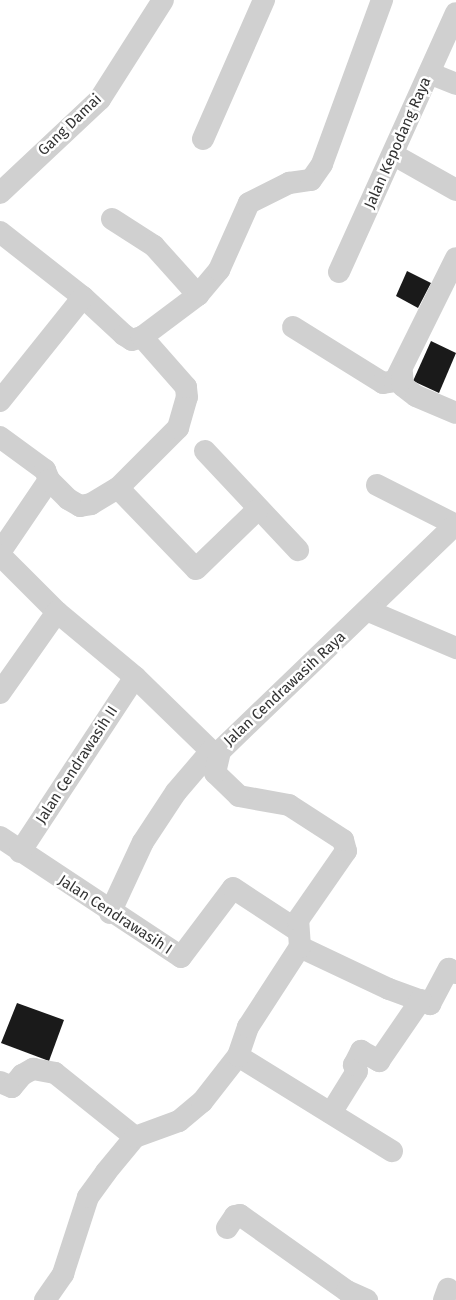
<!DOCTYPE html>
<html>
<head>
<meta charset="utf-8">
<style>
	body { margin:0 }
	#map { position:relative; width:456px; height:1300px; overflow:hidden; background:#fff; font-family:"Fira Sans",sans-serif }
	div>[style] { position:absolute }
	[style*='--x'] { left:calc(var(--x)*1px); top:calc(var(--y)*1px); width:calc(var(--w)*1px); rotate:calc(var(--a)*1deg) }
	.building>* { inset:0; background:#1a1a1a }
	.street>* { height:22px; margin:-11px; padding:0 11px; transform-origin:11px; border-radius:11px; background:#d0d0d0 }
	span { translate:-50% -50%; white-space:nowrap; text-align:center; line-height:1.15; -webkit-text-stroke:5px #fff; paint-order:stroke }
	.street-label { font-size:15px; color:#333 }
</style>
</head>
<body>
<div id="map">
	<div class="building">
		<i style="clip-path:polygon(407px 271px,431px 283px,418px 308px,396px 296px)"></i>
		<i style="clip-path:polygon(431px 341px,456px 353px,439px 393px,413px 381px)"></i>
		<i style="clip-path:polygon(17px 1003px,64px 1020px,49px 1061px,1px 1043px)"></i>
	</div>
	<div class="street">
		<i style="--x:429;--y:73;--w:29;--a:22"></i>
		<i style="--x:203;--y:139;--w:152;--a:-66.3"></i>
		<i style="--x:394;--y:155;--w:71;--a:29.4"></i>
		<i style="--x:0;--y:193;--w:137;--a:-43.2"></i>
		<i style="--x:100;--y:99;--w:117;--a:-57.5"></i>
		<i style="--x:112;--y:219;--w:50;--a:32.7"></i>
		<i style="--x:154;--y:246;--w:66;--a:48.1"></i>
		<i style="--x:0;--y:232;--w:105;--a:38.1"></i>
		<i style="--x:83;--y:297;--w:56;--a:42.8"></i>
		<i style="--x:124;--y:335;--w:9;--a:32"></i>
		<i style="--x:132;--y:340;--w:10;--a:-17"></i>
		<i style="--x:142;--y:337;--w:70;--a:-36.9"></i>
		<i style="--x:198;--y:295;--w:33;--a:-50"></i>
		<i style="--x:219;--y:270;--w:73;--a:-65.9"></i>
		<i style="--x:249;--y:203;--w:45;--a:-26.6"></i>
		<i style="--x:289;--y:183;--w:22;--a:-8"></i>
		<i style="--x:311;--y:180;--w:19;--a:-55"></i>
		<i style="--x:322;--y:164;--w:175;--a:-69.9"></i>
		<i style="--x:339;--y:272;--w:284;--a:-65.7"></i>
		<i style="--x:293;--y:327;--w:106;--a:31.9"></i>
		<i style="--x:383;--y:383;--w:12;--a:-9"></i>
		<i style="--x:395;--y:381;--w:137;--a:-63.6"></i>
		<i style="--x:402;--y:373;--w:13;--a:86"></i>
		<i style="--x:403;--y:386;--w:16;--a:38"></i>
		<i style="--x:416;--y:396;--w:43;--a:23"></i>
		<i style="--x:0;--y:401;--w:133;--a:-51.4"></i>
		<i style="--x:0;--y:437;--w:56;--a:36.3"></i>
		<i style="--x:45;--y:470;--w:11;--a:68"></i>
		<i style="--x:49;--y:480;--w:87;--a:124.2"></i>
		<i style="--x:205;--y:451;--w:136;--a:46.8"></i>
		<i style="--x:49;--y:480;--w:27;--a:45"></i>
		<i style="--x:68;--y:499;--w:14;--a:30"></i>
		<i style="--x:80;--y:506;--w:11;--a:-10"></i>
		<i style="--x:91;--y:504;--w:31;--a:-31"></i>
		<i style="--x:118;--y:488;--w:85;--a:-45"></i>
		<i style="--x:178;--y:428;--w:32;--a:-74"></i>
		<i style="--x:187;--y:397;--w:10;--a:-96"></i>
		<i style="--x:186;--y:387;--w:67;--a:-131.3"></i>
		<i style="--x:377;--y:485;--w:89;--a:26.9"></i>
		<i style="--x:118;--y:488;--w:112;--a:46.1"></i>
		<i style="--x:196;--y:569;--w:85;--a:-44"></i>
		<i style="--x:0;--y:555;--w:81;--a:45"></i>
		<i style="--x:57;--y:612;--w:102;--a:39.8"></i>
		<i style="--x:135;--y:677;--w:106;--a:44.2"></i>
		<i style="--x:211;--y:751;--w:9;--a:0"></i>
		<i style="--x:220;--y:751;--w:326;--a:-43.9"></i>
		<i style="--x:369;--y:611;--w:95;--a:23"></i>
		<i style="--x:0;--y:693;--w:99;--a:-54.9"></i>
		<i style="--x:0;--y:837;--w:217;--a:33.5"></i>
		<i style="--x:181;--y:957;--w:86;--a:-53"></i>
		<i style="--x:233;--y:888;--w:77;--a:33.3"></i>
		<i style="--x:20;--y:852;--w:209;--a:-56.7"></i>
		<i style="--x:110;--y:913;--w:78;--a:-65.1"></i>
		<i style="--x:143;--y:842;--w:60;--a:-56.6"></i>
		<i style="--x:176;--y:792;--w:54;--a:-49.5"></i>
		<i style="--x:300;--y:947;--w:98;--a:25.3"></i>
		<i style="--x:389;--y:989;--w:44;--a:20.1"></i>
		<i style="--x:430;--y:1004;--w:40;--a:-62"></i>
		<i style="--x:449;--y:969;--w:8;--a:30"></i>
		<i style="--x:238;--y:1056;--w:181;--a:31.7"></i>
		<i style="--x:0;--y:1082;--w:13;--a:23"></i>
		<i style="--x:12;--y:1087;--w:16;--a:-50"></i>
		<i style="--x:22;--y:1075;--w:13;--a:-29"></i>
		<i style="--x:33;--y:1069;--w:22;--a:10"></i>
		<i style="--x:55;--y:1073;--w:102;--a:38.7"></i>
		<i style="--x:331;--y:1113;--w:49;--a:-58.2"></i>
		<i style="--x:357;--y:1071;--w:7;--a:-117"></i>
		<i style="--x:354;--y:1065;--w:16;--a:-63"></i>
		<i style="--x:361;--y:1051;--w:21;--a:29"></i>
		<i style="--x:379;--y:1061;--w:74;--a:-55.5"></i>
		<i style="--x:227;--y:1228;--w:14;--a:-56"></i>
		<i style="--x:235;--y:1216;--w:5;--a:-11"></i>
		<i style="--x:240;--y:1215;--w:131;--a:35.4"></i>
		<i style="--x:347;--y:1291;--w:22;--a:24"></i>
		<i style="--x:45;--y:1300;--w:32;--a:-55"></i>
		<i style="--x:63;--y:1274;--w:81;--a:-72"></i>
		<i style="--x:88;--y:1197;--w:31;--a:-54"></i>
		<i style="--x:106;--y:1172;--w:45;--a:-50.4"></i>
		<i style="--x:135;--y:1137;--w:47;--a:-20"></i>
		<i style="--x:179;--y:1121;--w:30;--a:-40"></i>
		<i style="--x:202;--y:1102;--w:58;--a:-52"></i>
		<i style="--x:238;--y:1056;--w:31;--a:-71"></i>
		<i style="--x:248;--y:1027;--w:95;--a:-57"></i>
		<i style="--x:300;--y:947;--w:27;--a:-94"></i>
		<i style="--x:298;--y:920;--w:84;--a:-55.2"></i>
		<i style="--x:346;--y:851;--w:11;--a:-105"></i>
		<i style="--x:343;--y:840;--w:64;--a:-147.1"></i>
		<i style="--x:289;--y:805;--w:51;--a:-169.8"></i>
		<i style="--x:239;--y:796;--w:33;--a:-136"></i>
		<i style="--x:215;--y:773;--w:23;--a:-77"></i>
		<i style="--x:444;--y:1300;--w:12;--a:-70"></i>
	</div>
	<div class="street-label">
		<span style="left:70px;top:125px;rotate:-44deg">Gang Damai</span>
		<span style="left:398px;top:143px;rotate:-66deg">Jalan Kepodang Raya</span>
		<span style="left:285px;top:689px;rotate:-43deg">Jalan Cendrawasih Raya</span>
		<span style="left:77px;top:765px;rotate:-57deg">Jalan Cendrawasih II</span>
		<span style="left:115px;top:915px;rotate:33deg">Jalan Cendrawasih I</span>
	</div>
</div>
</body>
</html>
